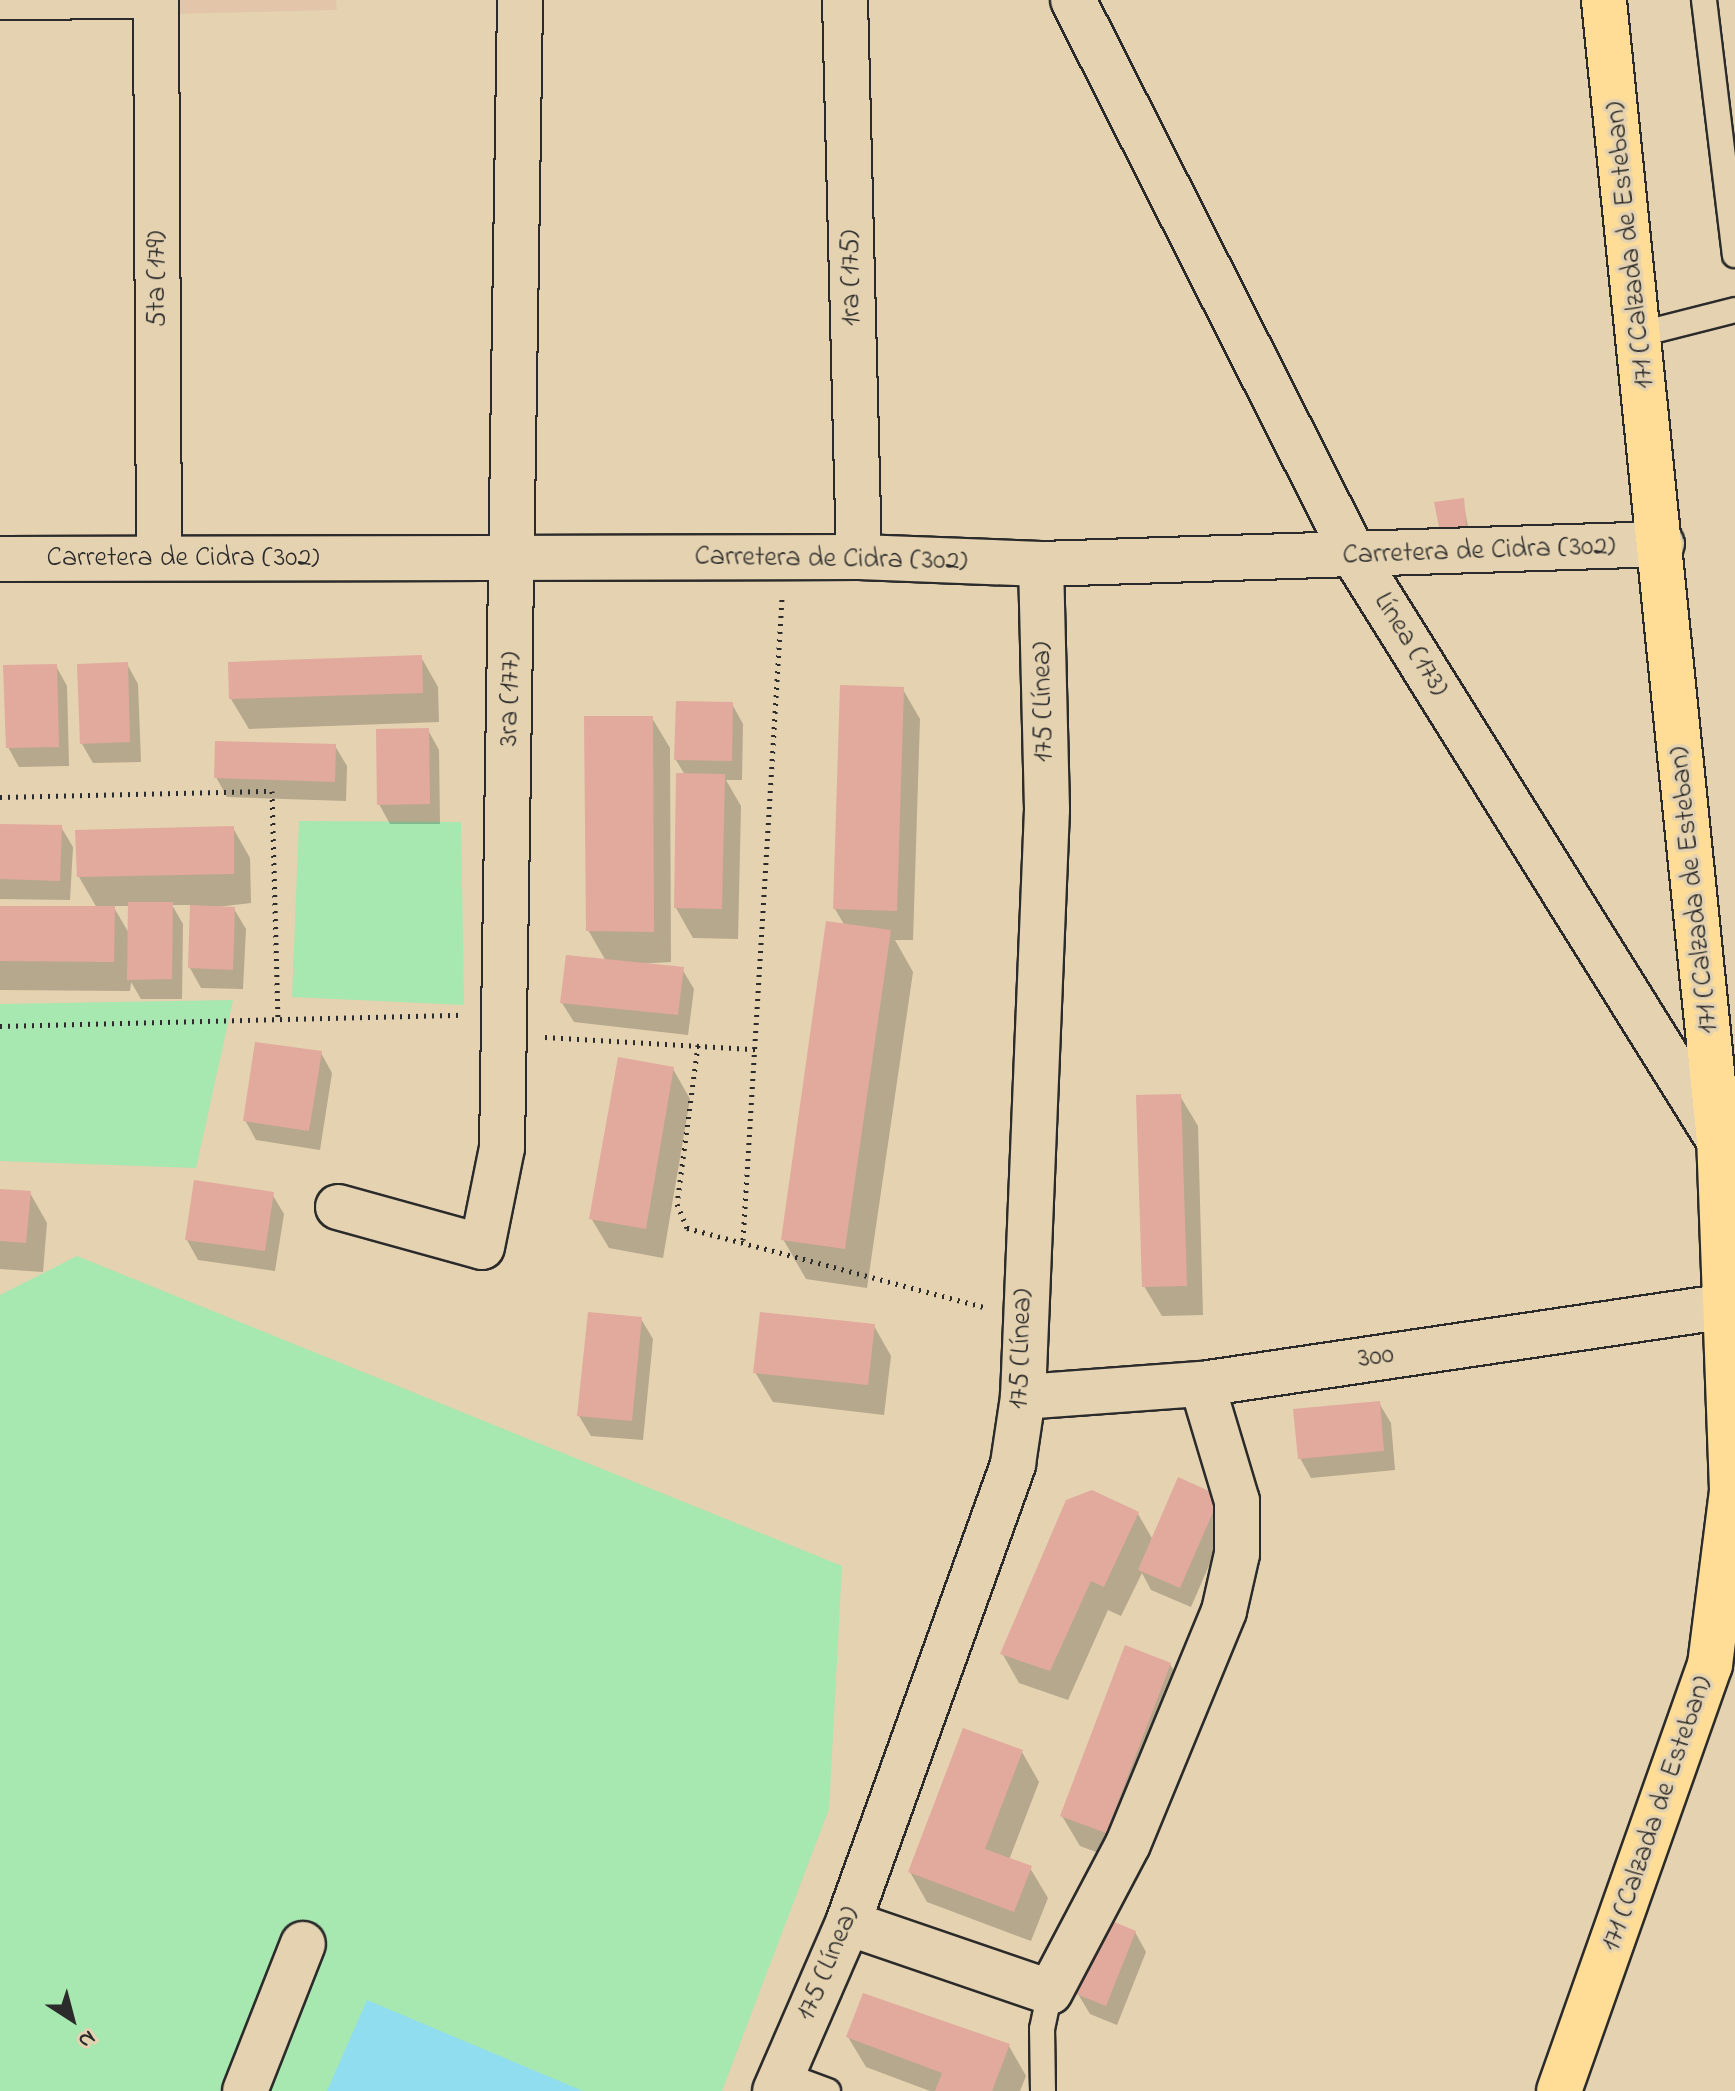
<!DOCTYPE html>
<html>
<head>
<meta charset="utf-8">
<style>
	body { margin:0 }
	#map { position:relative; width:1735px; height:2091px; overflow:hidden; background:#e4d2b0; font-family:"Indie Flower",sans-serif }
	div>[style] { position:absolute }
	[style*='--x'] { left:calc(var(--x)*1px); top:calc(var(--y)*1px); width:calc(var(--w)*1px); rotate:calc(var(--a)*1deg) }
	.built>* { inset:0; background:#e3c6aa }
	.green>* { inset:0; background:#a7e7b0 }
	.water>* { inset:0; background:#90ddf0 }
	.shadow>* { inset:0; background:#0003 }
	.building>* { inset:0; background:#e2a99d }
	.path>* { height:5px; margin-top:-2.5px; transform-origin:0; background:repeating-linear-gradient(90deg,#2b2b2b 0 2px,transparent 0 8px) }
	.roads { filter:drop-shadow(2px 0 #2b2b2b) drop-shadow(-2px 0 #2b2b2b) drop-shadow(0 2px #2b2b2b) drop-shadow(0 -2px #2b2b2b) }
	.service>* { height:24px; margin:-12px; padding:0 12px; transform-origin:12px; border-radius:12px; background:#e4d2b0 }
	.minor>* { height:44px; margin:-22px; padding:0 22px; transform-origin:22px; border-radius:22px; background:#e4d2b0 }
	.secondary>* { height:44px; margin:-22px; padding:0 22px; transform-origin:22px; border-radius:22px; background:#e4d2b0 }
	.primary>* { height:44px; margin:-22px; padding:0 22px; transform-origin:22px; border-radius:22px; background:#ffdd96 }
	span { translate:-50% -50%; white-space:nowrap; text-align:center; line-height:1.15; -webkit-text-stroke:7px #e4d2b0; paint-order:stroke }
	.street-label { font-size:28px; color:#2b2b2b }
	.north { position:absolute; left:32px; top:1979px; width:80px; height:80px; -webkit-text-stroke:6px #e4d2b0; paint-order:stroke; rotate:144deg; font-size:22px; font-weight:700; line-height:32px; text-align:center; color:#2b2b2b }
	.north::after { content:''; display:block; margin:auto; width:28px; height:36px; background:#2b2b2b; clip-path:polygon(50% 0,100% 100%,50% 72%,0 100%) }
</style>
</head>
<body>
<div id="map">
	<div class="built">
		<i style="clip-path:polygon(0 0,336px 0,337px 10px,0 18px)"></i>
	</div>
	<div class="green">
		<i style="clip-path:polygon(299px 821px,461px 822px,464px 1005px,292px 997px)"></i>
		<i style="clip-path:polygon(233px 1000px,196px 1168px,0 1161px,0 1004px)"></i>
		<i style="clip-path:polygon(77px 1256px,842px 1566px,829px 1809px,722px 2091px,0 2091px,0 1295px)"></i>
	</div>
	<div class="water">
		<i style="clip-path:polygon(367px 2000px,583px 2091px,327px 2091px)"></i>
	</div>
	<div class="shadow">
		<i style="clip-path:polygon(1463px 500px,1471px 543px,1448px 545px)"></i>
		<i style="clip-path:polygon(421px 657px,438px 687px,439px 722px,249px 729px,231px 699px)"></i>
		<i style="clip-path:polygon(127px 664px,138px 684px,141px 762px,93px 763px,82px 744px)"></i>
		<i style="clip-path:polygon(56px 666px,67px 686px,69px 766px,19px 767px,8px 747px)"></i>
		<i style="clip-path:polygon(902px 688px,920px 719px,913px 940px,895px 940px,913px 972px,867px 1288px,806px 1279px,783px 1239px,845px 926px,835px 909px)"></i>
		<i style="clip-path:polygon(732px 704px,743px 724px,742px 780px,726px 780px,741px 806px,738px 939px,693px 938px,676px 908px,685px 775px,676px 760px)"></i>
		<i style="clip-path:polygon(652px 718px,670px 748px,671px 962px,635px 964px,682px 969px,694px 989px,688px 1035px,574px 1022px,562px 1003px,606px 961px,588px 930px)"></i>
		<i style="clip-path:polygon(428px 730px,439px 750px,440px 824px,390px 824px,379px 804px)"></i>
		<i style="clip-path:polygon(335px 746px,347px 766px,346px 801px,227px 797px,216px 777px)"></i>
		<i style="clip-path:polygon(0 826px,61px 827px,73px 847px,70px 900px,0 899px)"></i>
		<i style="clip-path:polygon(evenodd,233px 828px,250px 858px,251px 903px,208px 908px,234px 909px,246px 929px,243px 989px,201px 988px,190px 968px,192px 905px,172px 905px,183px 924px,182px 999px,141px 999px,131px 982px,130px 991px,0 990px,0 908px,97px 908px,79px 877px,233px 828px,113px 906px,130px 906px,130px 935px,113px 906px)"></i>
		<i style="clip-path:polygon(321px 1053px,332px 1073px,320px 1150px,256px 1140px,245px 1120px)"></i>
		<i style="clip-path:polygon(673px 1069px,690px 1099px,663px 1258px,609px 1248px,591px 1218px)"></i>
		<i style="clip-path:polygon(1180px 1096px,1198px 1126px,1203px 1315px,1162px 1316px,1144px 1286px)"></i>
		<i style="clip-path:polygon(0 1191px,30px 1193px,47px 1223px,43px 1272px,0 1269px)"></i>
		<i style="clip-path:polygon(272px 1194px,284px 1214px,275px 1271px,198px 1260px,187px 1240px)"></i>
		<i style="clip-path:polygon(641px 1319px,653px 1339px,643px 1440px,591px 1436px,579px 1416px)"></i>
		<i style="clip-path:polygon(874px 1326px,891px 1356px,884px 1415px,773px 1402px,755px 1372px)"></i>
		<i style="clip-path:polygon(1379px 1403px,1391px 1423px,1395px 1470px,1311px 1478px,1300px 1458px)"></i>
		<i style="clip-path:polygon(1219px 1498px,1230px 1517px,1191px 1607px,1151px 1590px,1142px 1573px,1121px 1616px,1108px 1610px,1068px 1700px,1019px 1683px,1002px 1653px,1138px 1514px,1153px 1540px)"></i>
		<i style="clip-path:polygon(1170px 1664px,1187px 1694px,1123px 1862px,1080px 1846px,1062px 1816px)"></i>
		<i style="clip-path:polygon(1022px 1752px,1039px 1782px,1009px 1860px,1030px 1868px,1048px 1898px,1031px 1941px,927px 1902px,910px 1872px)"></i>
		<i style="clip-path:polygon(1135px 1932px,1146px 1952px,1117px 2025px,1090px 2014px,1078px 1994px)"></i>
		<i style="clip-path:polygon(848px 2037px,1009px 2046px,1026px 2076px,1020px 2091px,930px 2091px,866px 2067px)"></i>
	</div>
	<div class="building">
		<i style="clip-path:polygon(1464px 498px,1467px 533px,1441px 537px,1434px 502px)"></i>
		<i style="clip-path:polygon(422px 655px,423px 693px,229px 699px,228px 662px)"></i>
		<i style="clip-path:polygon(128px 662px,130px 742px,80px 744px,77px 664px)"></i>
		<i style="clip-path:polygon(57px 664px,59px 747px,6px 748px,3px 665px)"></i>
		<i style="clip-path:polygon(840px 685px,904px 687px,897px 911px,833px 909px)"></i>
		<i style="clip-path:polygon(676px 701px,733px 702px,732px 761px,674px 760px)"></i>
		<i style="clip-path:polygon(584px 716px,653px 716px,654px 932px,586px 931px)"></i>
		<i style="clip-path:polygon(429px 728px,430px 804px,377px 805px,376px 729px)"></i>
		<i style="clip-path:polygon(215px 741px,336px 744px,335px 782px,214px 778px)"></i>
		<i style="clip-path:polygon(676px 773px,725px 774px,722px 909px,674px 908px)"></i>
		<i style="clip-path:polygon(0 824px,62px 825px,60px 881px,0 879px)"></i>
		<i style="clip-path:polygon(234px 826px,234px 874px,77px 877px,75px 830px)"></i>
		<i style="clip-path:polygon(128px 902px,173px 902px,172px 979px,127px 980px)"></i>
		<i style="clip-path:polygon(190px 905px,235px 907px,233px 970px,188px 968px)"></i>
		<i style="clip-path:polygon(0 906px,115px 906px,114px 962px,0 961px)"></i>
		<i style="clip-path:polygon(826px 921px,891px 930px,845px 1249px,781px 1240px)"></i>
		<i style="clip-path:polygon(566px 955px,684px 967px,678px 1015px,560px 1003px)"></i>
		<i style="clip-path:polygon(255px 1042px,322px 1051px,309px 1131px,243px 1121px)"></i>
		<i style="clip-path:polygon(618px 1057px,674px 1067px,646px 1229px,589px 1219px)"></i>
		<i style="clip-path:polygon(1181px 1094px,1187px 1286px,1142px 1287px,1136px 1095px)"></i>
		<i style="clip-path:polygon(194px 1180px,274px 1192px,265px 1251px,185px 1240px)"></i>
		<i style="clip-path:polygon(0 1189px,31px 1191px,26px 1243px,0 1241px)"></i>
		<i style="clip-path:polygon(588px 1312px,642px 1317px,632px 1421px,577px 1416px)"></i>
		<i style="clip-path:polygon(760px 1312px,875px 1324px,868px 1385px,753px 1373px)"></i>
		<i style="clip-path:polygon(1380px 1401px,1384px 1451px,1298px 1459px,1293px 1409px)"></i>
		<i style="clip-path:polygon(1178px 1477px,1220px 1496px,1180px 1588px,1138px 1570px)"></i>
		<i style="clip-path:polygon(1092px 1490px,1139px 1512px,1104px 1587px,1091px 1581px,1050px 1671px,1000px 1654px,1066px 1500px)"></i>
		<i style="clip-path:polygon(1125px 1645px,1171px 1663px,1106px 1833px,1060px 1816px)"></i>
		<i style="clip-path:polygon(963px 1728px,1023px 1750px,985px 1849px,1032px 1866px,1014px 1912px,908px 1872px)"></i>
		<i style="clip-path:polygon(1107px 1919px,1136px 1931px,1106px 2006px,1076px 1994px)"></i>
		<i style="clip-path:polygon(863px 1993px,1010px 2044px,992px 2091px,935px 2091px,942px 2073px,846px 2037px)"></i>
	</div>
	<div class="path">
		<i style="--x:0;--y:797;--w:272;--a:-1.3"></i>
		<i style="--x:272;--y:791;--w:227;--a:88.5"></i>
		<i style="--x:0;--y:1026;--w:464;--a:-1.4"></i>
		<i style="--x:545;--y:1037;--w:211;--a:3.3"></i>
		<i style="--x:698;--y:1045;--w:160;--a:97.5"></i>
		<i style="--x:677;--y:1204;--w:26;--a:67"></i>
		<i style="--x:687;--y:1228;--w:311;--a:14.9"></i>
		<i style="--x:743;--y:1240;--w:642;--a:-86.52"></i>
	</div>
	<div class="roads">
		<div class="service">
			<i style="--x:1704;--y:0;--w:257;--a:83.1"></i>
			<i style="--x:0;--y:7;--w:156;--a:-0.4"></i>
			<i style="--x:1641;--y:334;--w:97;--a:-14.3"></i>
			<i style="--x:782;--y:2074;--w:49;--a:20.3"></i>
			<i style="--x:1043;--y:2091;--w:62;--a:-90.9"></i>
			<i style="--x:1042;--y:2029;--w:38;--a:-78"></i>
		</div>
		<div class="minor">
			<i style="--x:156;--y:0;--w:558;--a:89.69"></i>
			<i style="--x:845;--y:0;--w:557;--a:88.56"></i>
			<i style="--x:1073;--y:0;--w:624;--a:63.15"></i>
			<i style="--x:1355;--y:557;--w:699;--a:58.04"></i>
			<i style="--x:338;--y:1207;--w:149;--a:15.5"></i>
			<i style="--x:482;--y:1247;--w:101;--a:-78.6"></i>
			<i style="--x:502;--y:1148;--w:1148;--a:-89.1"></i>
			<i style="--x:1023;--y:1397;--w:179;--a:-4.2"></i>
			<i style="--x:1202;--y:1384;--w:531;--a:-8.45"></i>
			<i style="--x:848;--y:1923;--w:213;--a:18.9"></i>
			<i style="--x:1050;--y:1992;--w:167;--a:-62.2"></i>
			<i style="--x:1128;--y:1844;--w:252;--a:-67.6"></i>
			<i style="--x:1224;--y:1611;--w:58;--a:-77.2"></i>
			<i style="--x:1237;--y:1554;--w:53;--a:-90"></i>
			<i style="--x:1237;--y:1501;--w:122;--a:-106.7"></i>
			<i style="--x:245;--y:2091;--w:158;--a:-68.5"></i>
			<i style="--x:775;--y:2091;--w:183;--a:-66.5"></i>
			<i style="--x:848;--y:1923;--w:488;--a:-70.2"></i>
			<i style="--x:1013;--y:1464;--w:68;--a:-81.5"></i>
			<i style="--x:1023;--y:1397;--w:588;--a:-87.66"></i>
			<i style="--x:1047;--y:809;--w:245;--a:-91.4"></i>
		</div>
		<div class="secondary">
			<i style="--x:0;--y:559;--w:859;--a:-0.13"></i>
			<i style="--x:859;--y:557;--w:182;--a:2.2"></i>
			<i style="--x:1041;--y:564;--w:621;--a:-1.84"></i>
		</div>
		<div class="primary">
			<i style="--x:1559;--y:2091;--w:452;--a:-70.5"></i>
			<i style="--x:1710;--y:1665;--w:176;--a:-82.8"></i>
			<i style="--x:1732;--y:1490;--w:349;--a:-92.1"></i>
			<i style="--x:1719;--y:1141;--w:1147;--a:-95.76"></i>
		</div>
	</div>
	<div class="street-label">
		<span style="left:1631px;top:245px;rotate:-96deg">171 (Calzada de Esteban)</span>
		<span style="left:852px;top:278px;rotate:-91deg">1ra (175)</span>
		<span style="left:158px;top:279px;rotate:-90deg">5ta (179)</span>
		<span style="left:1479px;top:552px;rotate:-2deg">Carretera de Cidra (302)</span>
		<span style="left:183px;top:559px">Carretera de Cidra (302)</span>
		<span style="left:831px;top:560px;rotate:1deg">Carretera de Cidra (302)</span>
		<span style="left:1410px;top:645px;rotate:58deg">Línea (173)</span>
		<span style="left:511px;top:699px;rotate:-89deg">3ra (177)</span>
		<span style="left:1044px;top:702px;rotate:-91deg">175 (Línea)</span>
		<span style="left:1695px;top:890px;rotate:-96deg">171 (Calzada de Esteban)</span>
		<span style="left:1022px;top:1349px;rotate:-88deg">175 (Línea)</span>
		<span style="left:1376px;top:1358px;rotate:-8deg">300</span>
		<span style="left:1658px;top:1814px;rotate:-71deg">171 (Calzada de Esteban)</span>
		<span style="left:829px;top:1964px;rotate:-67deg">175 (Línea)</span>
	</div>
	<div class="north">N</div>
</div>
</body>
</html>
